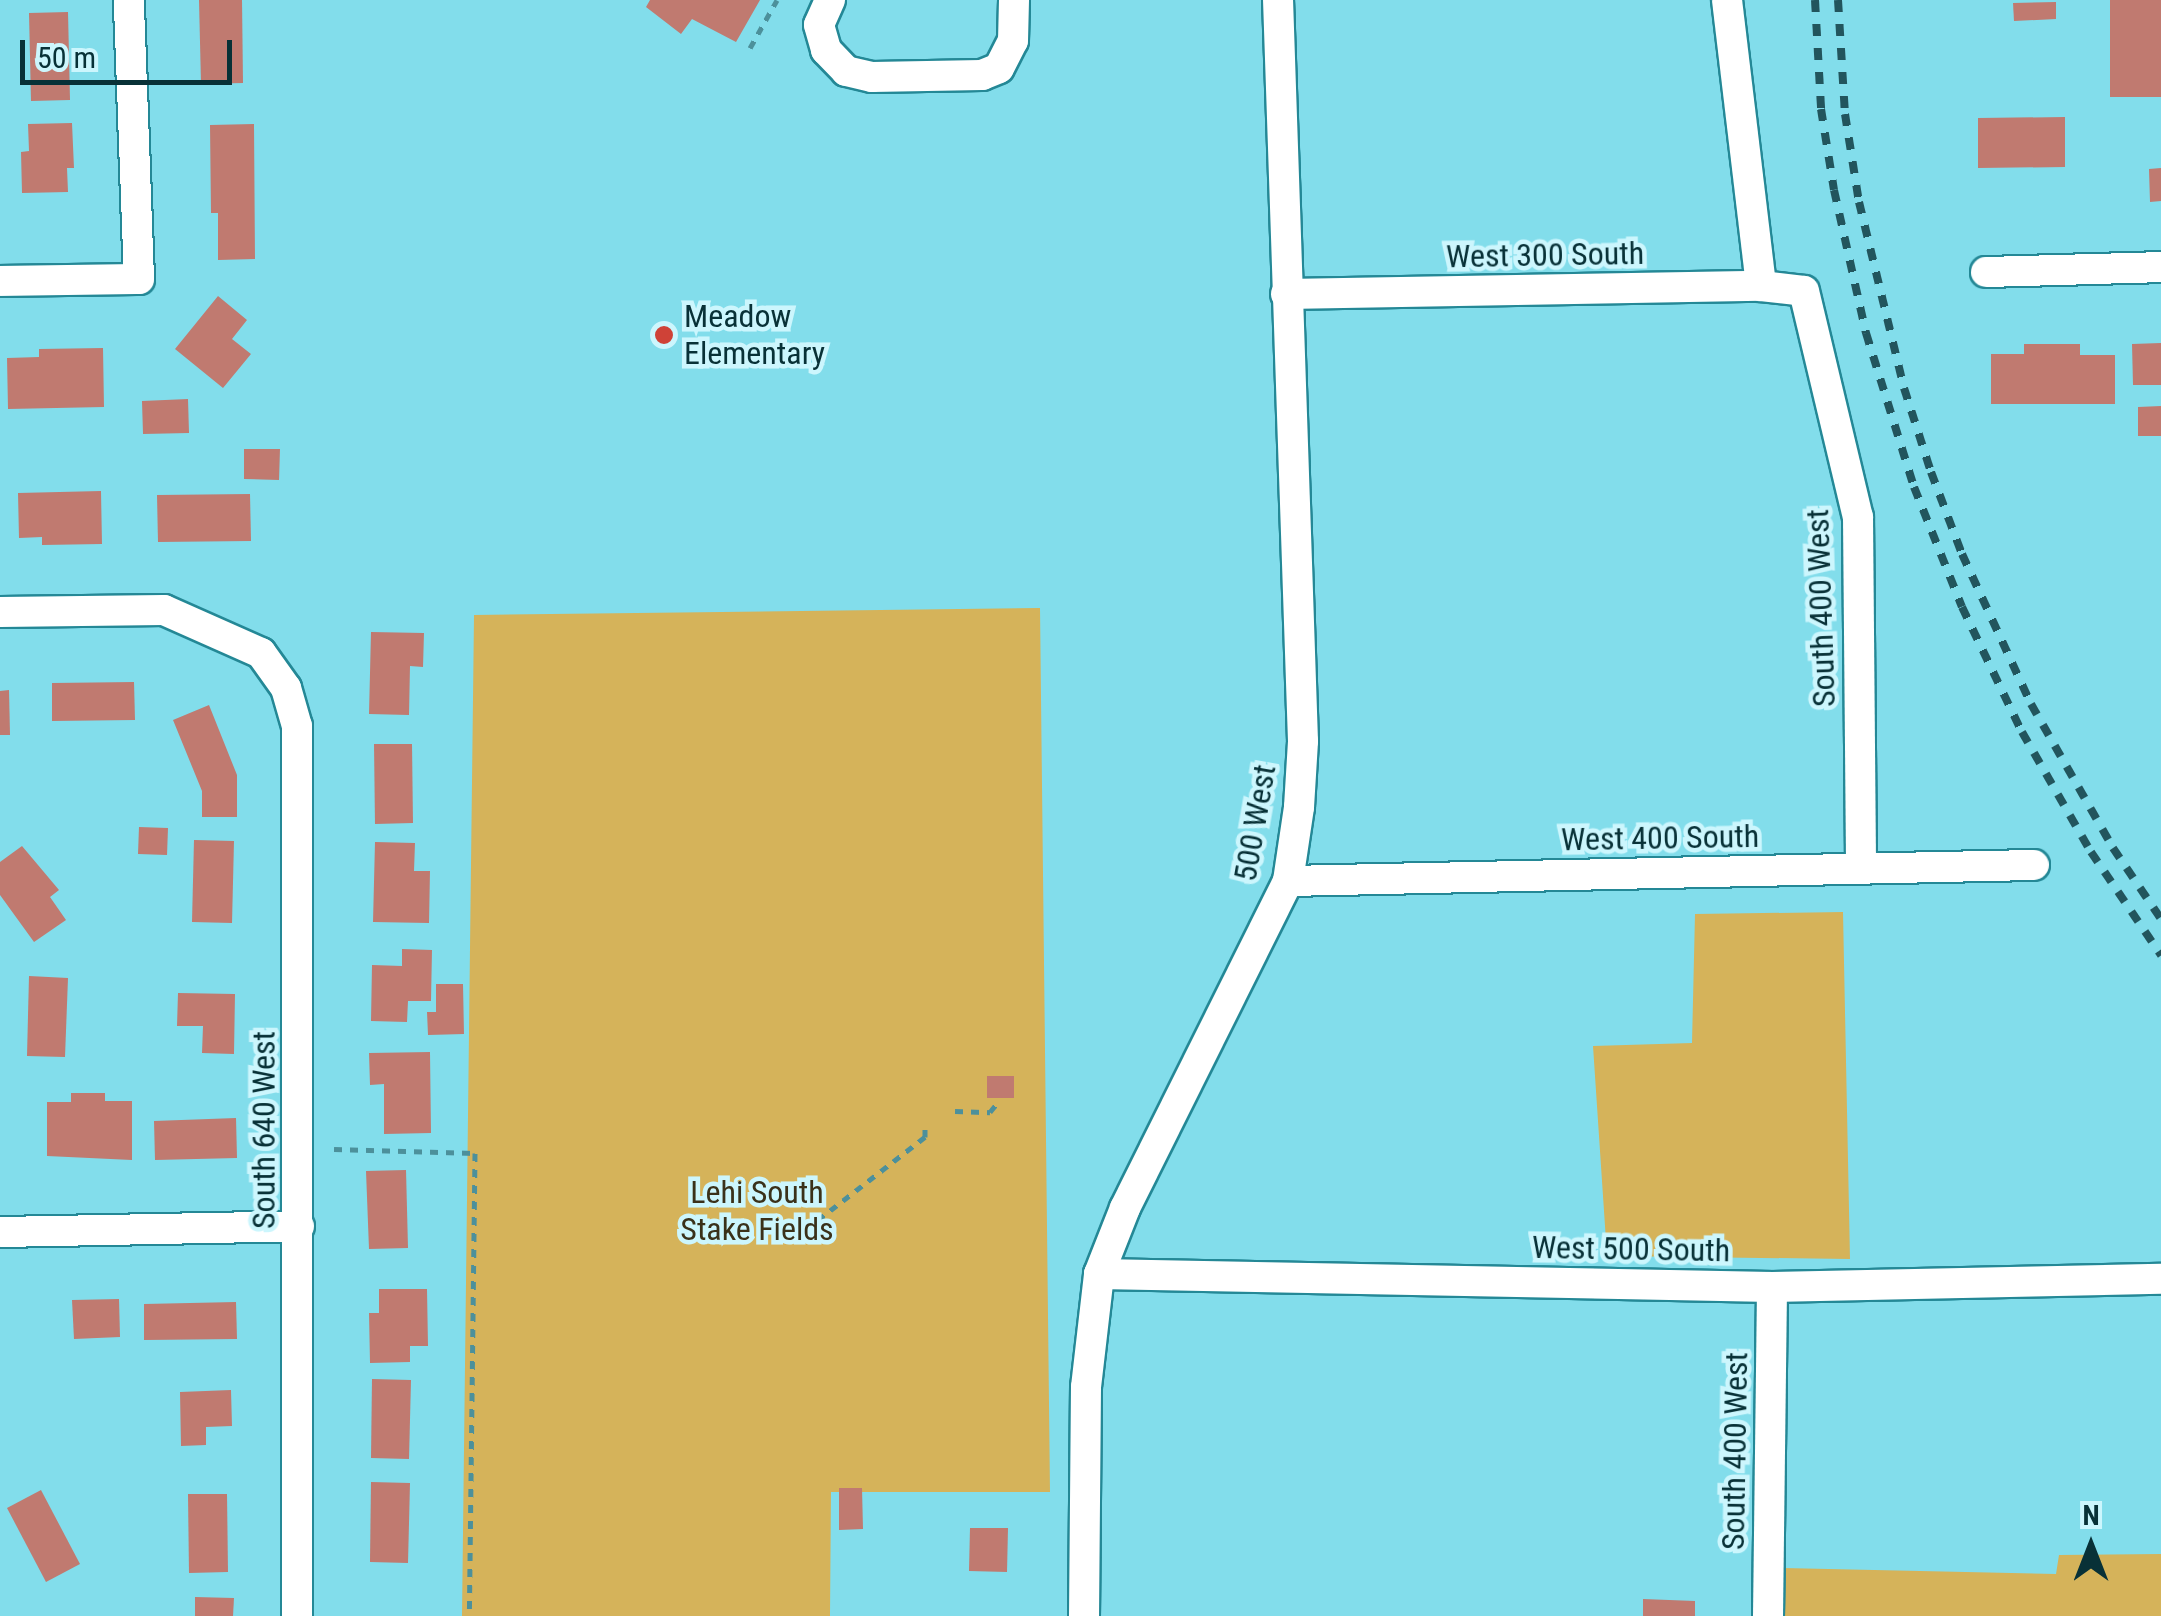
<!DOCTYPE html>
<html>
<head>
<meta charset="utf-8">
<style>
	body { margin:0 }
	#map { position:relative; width:2161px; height:1616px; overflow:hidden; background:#82ddeb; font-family:"Roboto Condensed",sans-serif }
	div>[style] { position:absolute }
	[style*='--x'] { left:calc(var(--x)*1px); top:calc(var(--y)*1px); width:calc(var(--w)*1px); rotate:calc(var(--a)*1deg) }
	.green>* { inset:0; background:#d5b35a }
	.building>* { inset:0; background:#c07a70 }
	.path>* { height:5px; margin-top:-2.5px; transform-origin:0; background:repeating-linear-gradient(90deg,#4c909b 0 8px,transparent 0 16px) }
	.roads { filter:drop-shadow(2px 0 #248896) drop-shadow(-2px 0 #248896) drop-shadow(0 2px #248896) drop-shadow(0 -2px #248896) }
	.minor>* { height:30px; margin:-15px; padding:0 15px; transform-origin:15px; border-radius:15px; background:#fff }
	.rail>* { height:8px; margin-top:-4px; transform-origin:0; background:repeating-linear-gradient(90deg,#22555d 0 12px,transparent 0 24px) }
	.dots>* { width:28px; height:28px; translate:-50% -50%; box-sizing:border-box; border:5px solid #ccf6fd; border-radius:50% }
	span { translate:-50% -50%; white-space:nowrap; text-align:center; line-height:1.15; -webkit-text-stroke:9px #ccf6fd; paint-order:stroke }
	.street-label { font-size:32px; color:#083137 }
	.poi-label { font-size:32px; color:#083137 }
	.left { translate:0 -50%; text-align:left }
	.park-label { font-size:32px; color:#3a311a }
	.north { position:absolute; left:2041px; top:1496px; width:100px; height:100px; -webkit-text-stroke:8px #ccf6fd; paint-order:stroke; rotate:0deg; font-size:28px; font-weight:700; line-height:40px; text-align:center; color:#083137 }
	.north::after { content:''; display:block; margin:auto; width:35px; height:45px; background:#083137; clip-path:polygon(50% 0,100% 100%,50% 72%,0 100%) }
	.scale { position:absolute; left:20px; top:40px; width:212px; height:45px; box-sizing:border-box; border:5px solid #083137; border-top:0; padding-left:12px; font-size:30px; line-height:35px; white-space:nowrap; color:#083137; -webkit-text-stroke:8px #ccf6fd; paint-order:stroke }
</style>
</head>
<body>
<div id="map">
	<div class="green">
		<i style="clip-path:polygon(1040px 608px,1050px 1492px,831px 1492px,830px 1616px,462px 1616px,474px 615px)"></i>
		<i style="clip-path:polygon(1843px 912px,1850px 1259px,1607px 1256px,1593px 1046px,1692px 1043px,1695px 914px)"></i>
		<i style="clip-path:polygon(2161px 1554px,2161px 1616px,1782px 1616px,1783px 1568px,2056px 1574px,2059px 1555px)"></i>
	</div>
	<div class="building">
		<i style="clip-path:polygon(199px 0,242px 0,243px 83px,201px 84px)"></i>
		<i style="clip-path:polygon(650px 0,760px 0,736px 42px,692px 19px,681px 34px,646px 7px)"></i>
		<i style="clip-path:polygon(2110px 0,2161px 0,2161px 97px,2110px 97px)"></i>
		<i style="clip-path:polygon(2056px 2px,2056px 19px,2014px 21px,2013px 3px)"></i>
		<i style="clip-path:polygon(68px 12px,70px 100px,31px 101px,29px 13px)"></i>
		<i style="clip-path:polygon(2065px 117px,2065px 167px,1978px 168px,1978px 118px)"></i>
		<i style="clip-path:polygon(72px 123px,74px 168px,67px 168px,68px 192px,22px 193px,21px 152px,29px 151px,28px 124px)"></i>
		<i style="clip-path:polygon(254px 124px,255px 259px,218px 260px,218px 213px,211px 213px,210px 125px)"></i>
		<i style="clip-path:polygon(2161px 168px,2161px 201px,2150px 202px,2149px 169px)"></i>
		<i style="clip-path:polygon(218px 296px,247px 320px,232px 339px,251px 354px,223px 388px,175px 349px)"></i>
		<i style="clip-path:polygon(2161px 343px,2161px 385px,2133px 385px,2132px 344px)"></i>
		<i style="clip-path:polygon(2024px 344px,2080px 344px,2080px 355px,2115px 355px,2115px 404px,1991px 404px,1991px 354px,2024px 354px)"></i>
		<i style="clip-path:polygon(103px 348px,104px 407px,8px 409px,7px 358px,39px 357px,39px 349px)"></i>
		<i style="clip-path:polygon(188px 399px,189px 433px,143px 434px,142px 401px)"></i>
		<i style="clip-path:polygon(2161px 406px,2161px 436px,2138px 436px,2138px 407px)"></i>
		<i style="clip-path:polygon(244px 449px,280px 449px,279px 480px,244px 479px)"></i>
		<i style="clip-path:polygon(101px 491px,102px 544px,42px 545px,42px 537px,19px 538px,18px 493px)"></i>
		<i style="clip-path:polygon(250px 494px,251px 541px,158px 542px,157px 495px)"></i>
		<i style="clip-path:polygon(371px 632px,424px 633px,423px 667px,410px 666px,409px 715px,369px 714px)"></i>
		<i style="clip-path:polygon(134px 682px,135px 720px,52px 721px,52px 683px)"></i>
		<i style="clip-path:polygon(9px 690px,10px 735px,0 735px,0 691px)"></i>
		<i style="clip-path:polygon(209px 705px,237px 775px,237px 817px,202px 817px,202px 791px,173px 720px)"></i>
		<i style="clip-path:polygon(374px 744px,412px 744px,413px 823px,375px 824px)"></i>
		<i style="clip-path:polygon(139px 827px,168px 828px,167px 855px,138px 854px)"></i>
		<i style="clip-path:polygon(194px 840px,234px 841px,232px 923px,192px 922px)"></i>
		<i style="clip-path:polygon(375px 842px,415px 843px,414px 871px,430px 871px,429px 923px,373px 922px)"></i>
		<i style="clip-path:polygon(22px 846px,59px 890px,50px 897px,66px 920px,34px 942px,0 895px,0 862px)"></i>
		<i style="clip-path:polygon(402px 949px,432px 950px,431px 1001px,408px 1001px,407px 1022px,371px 1021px,372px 965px,402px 966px)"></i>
		<i style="clip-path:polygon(29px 976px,68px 978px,65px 1057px,27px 1056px)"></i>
		<i style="clip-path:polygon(436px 984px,463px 984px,464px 1034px,428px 1035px,427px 1012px,436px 1012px)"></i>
		<i style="clip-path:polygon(178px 993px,235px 994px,234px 1054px,202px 1053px,203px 1026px,177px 1026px)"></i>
		<i style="clip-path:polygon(430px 1052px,431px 1133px,384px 1134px,384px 1084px,370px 1085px,369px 1053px)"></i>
		<i style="clip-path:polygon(987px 1076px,1014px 1076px,1014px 1098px,987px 1098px)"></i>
		<i style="clip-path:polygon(71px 1093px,105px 1093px,105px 1101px,132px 1101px,132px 1160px,47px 1156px,47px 1102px,71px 1102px)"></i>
		<i style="clip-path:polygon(236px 1118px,237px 1158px,155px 1160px,154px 1121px)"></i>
		<i style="clip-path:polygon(406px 1170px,408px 1248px,369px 1249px,366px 1171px)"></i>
		<i style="clip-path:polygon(379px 1289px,427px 1289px,428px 1346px,410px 1346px,410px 1362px,370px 1363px,369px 1313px,379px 1313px)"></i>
		<i style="clip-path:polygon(119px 1299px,120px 1337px,74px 1339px,72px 1300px)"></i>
		<i style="clip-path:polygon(236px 1302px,237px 1339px,144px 1340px,144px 1304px)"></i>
		<i style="clip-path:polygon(372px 1379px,411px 1380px,409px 1459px,371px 1458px)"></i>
		<i style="clip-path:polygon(231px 1390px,232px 1426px,206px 1427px,206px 1445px,181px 1446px,180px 1392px)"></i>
		<i style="clip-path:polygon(371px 1482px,410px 1483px,408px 1563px,370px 1562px)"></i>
		<i style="clip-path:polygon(839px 1488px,862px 1488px,863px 1529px,839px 1530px)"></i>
		<i style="clip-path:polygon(41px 1490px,80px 1564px,46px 1582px,7px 1508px)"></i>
		<i style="clip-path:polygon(188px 1494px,227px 1494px,228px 1572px,189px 1573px)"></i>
		<i style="clip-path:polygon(970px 1528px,1008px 1528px,1007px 1572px,969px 1571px)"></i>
		<i style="clip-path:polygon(195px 1597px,234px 1598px,233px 1616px,195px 1616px)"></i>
		<i style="clip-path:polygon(1643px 1599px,1695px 1601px,1695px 1616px,1643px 1616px)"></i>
	</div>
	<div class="path">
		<i style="--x:750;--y:48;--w:55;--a:-60.6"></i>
		<i style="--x:955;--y:1111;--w:35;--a:2"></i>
		<i style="--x:990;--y:1112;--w:14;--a:-51"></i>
		<i style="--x:334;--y:1149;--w:141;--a:1.6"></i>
		<i style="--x:475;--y:1153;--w:463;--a:90.7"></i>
		<i style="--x:805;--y:1230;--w:152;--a:-37.8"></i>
		<i style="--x:925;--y:1137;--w:10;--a:-90"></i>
	</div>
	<div class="roads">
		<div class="minor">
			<i style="--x:830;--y:0;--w:27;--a:114"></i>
			<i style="--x:819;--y:25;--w:26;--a:74"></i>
			<i style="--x:826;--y:50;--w:29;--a:46"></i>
			<i style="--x:846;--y:71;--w:27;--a:13"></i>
			<i style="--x:872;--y:77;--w:110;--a:-1"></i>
			<i style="--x:982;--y:75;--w:18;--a:-22"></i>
			<i style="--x:999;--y:68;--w:30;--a:-63"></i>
			<i style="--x:1013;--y:41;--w:41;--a:-88.6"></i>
			<i style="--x:1727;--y:0;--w:288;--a:83.2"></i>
			<i style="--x:1986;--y:272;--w:175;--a:-1.6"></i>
			<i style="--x:0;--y:281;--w:139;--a:-0.8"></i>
			<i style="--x:139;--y:279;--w:279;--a:-92.1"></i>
			<i style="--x:1286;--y:294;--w:475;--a:-1"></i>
			<i style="--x:1761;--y:286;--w:43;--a:6.6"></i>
			<i style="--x:1804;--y:291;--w:232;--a:76.6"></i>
			<i style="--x:1858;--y:517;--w:352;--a:89.5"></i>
			<i style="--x:0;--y:612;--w:164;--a:-0.7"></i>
			<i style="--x:164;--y:610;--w:106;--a:23.9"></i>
			<i style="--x:261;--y:653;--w:43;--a:54.5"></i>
			<i style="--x:286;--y:688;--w:40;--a:74"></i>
			<i style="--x:297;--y:726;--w:890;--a:90"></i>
			<i style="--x:1288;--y:881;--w:746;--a:-1.23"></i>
			<i style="--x:0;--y:1232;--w:299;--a:-1.1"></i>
			<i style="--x:1099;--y:1274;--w:673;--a:1.11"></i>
			<i style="--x:1772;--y:1287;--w:389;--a:-1.2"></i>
			<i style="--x:1084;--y:1616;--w:229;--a:-89.5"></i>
			<i style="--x:1086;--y:1387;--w:114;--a:-83.4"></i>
			<i style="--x:1099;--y:1274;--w:71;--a:-68.5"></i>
			<i style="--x:1125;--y:1208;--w:365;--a:-63.5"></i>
			<i style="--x:1288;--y:881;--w:75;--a:-81.5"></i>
			<i style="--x:1299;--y:807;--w:66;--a:-86.5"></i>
			<i style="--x:1303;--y:741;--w:741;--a:-91.93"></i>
			<i style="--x:1768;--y:1616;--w:329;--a:-89.3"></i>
		</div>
	</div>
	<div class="rail">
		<i style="--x:1815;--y:0;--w:109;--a:86.8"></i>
		<i style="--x:1821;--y:109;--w:82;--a:80.9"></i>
		<i style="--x:1834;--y:190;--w:147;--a:77.4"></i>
		<i style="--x:1866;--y:333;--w:161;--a:72.7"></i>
		<i style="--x:1914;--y:487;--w:129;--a:68.2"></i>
		<i style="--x:1962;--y:607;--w:139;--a:64.4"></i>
		<i style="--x:2022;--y:732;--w:138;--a:60.1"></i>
		<i style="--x:2091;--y:852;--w:125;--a:55.8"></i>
		<i style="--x:1838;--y:0;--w:114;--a:86.5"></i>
		<i style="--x:1845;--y:114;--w:89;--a:81"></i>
		<i style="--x:1859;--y:202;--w:191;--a:76.4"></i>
		<i style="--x:1904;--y:388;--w:88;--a:72.2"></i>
		<i style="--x:1931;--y:472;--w:88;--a:69.3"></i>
		<i style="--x:1962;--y:554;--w:165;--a:65.3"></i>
		<i style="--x:2031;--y:704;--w:166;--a:60.3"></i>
		<i style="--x:2113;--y:848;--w:86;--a:55.9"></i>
	</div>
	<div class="dots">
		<i style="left:664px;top:335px;background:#cf4237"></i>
	</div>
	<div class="street-label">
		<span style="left:1545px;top:255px;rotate:-1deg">West 300 South</span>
		<span style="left:1821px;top:608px;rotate:-92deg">South 400 West</span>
		<span style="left:1255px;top:823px;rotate:-80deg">500 West</span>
		<span style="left:1660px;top:838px;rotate:-1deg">West 400 South</span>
		<span style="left:264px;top:1130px;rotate:-90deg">South 640 West</span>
		<span style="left:1631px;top:1249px;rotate:1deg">West 500 South</span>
		<span style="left:1735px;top:1451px;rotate:-89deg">South 400 West</span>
	</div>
	<div class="poi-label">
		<span class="left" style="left:684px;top:335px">Meadow<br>Elementary</span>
	</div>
	<div class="park-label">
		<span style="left:757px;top:1211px">Lehi South<br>Stake Fields</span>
	</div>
	<div class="north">N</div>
	<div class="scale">50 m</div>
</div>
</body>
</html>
